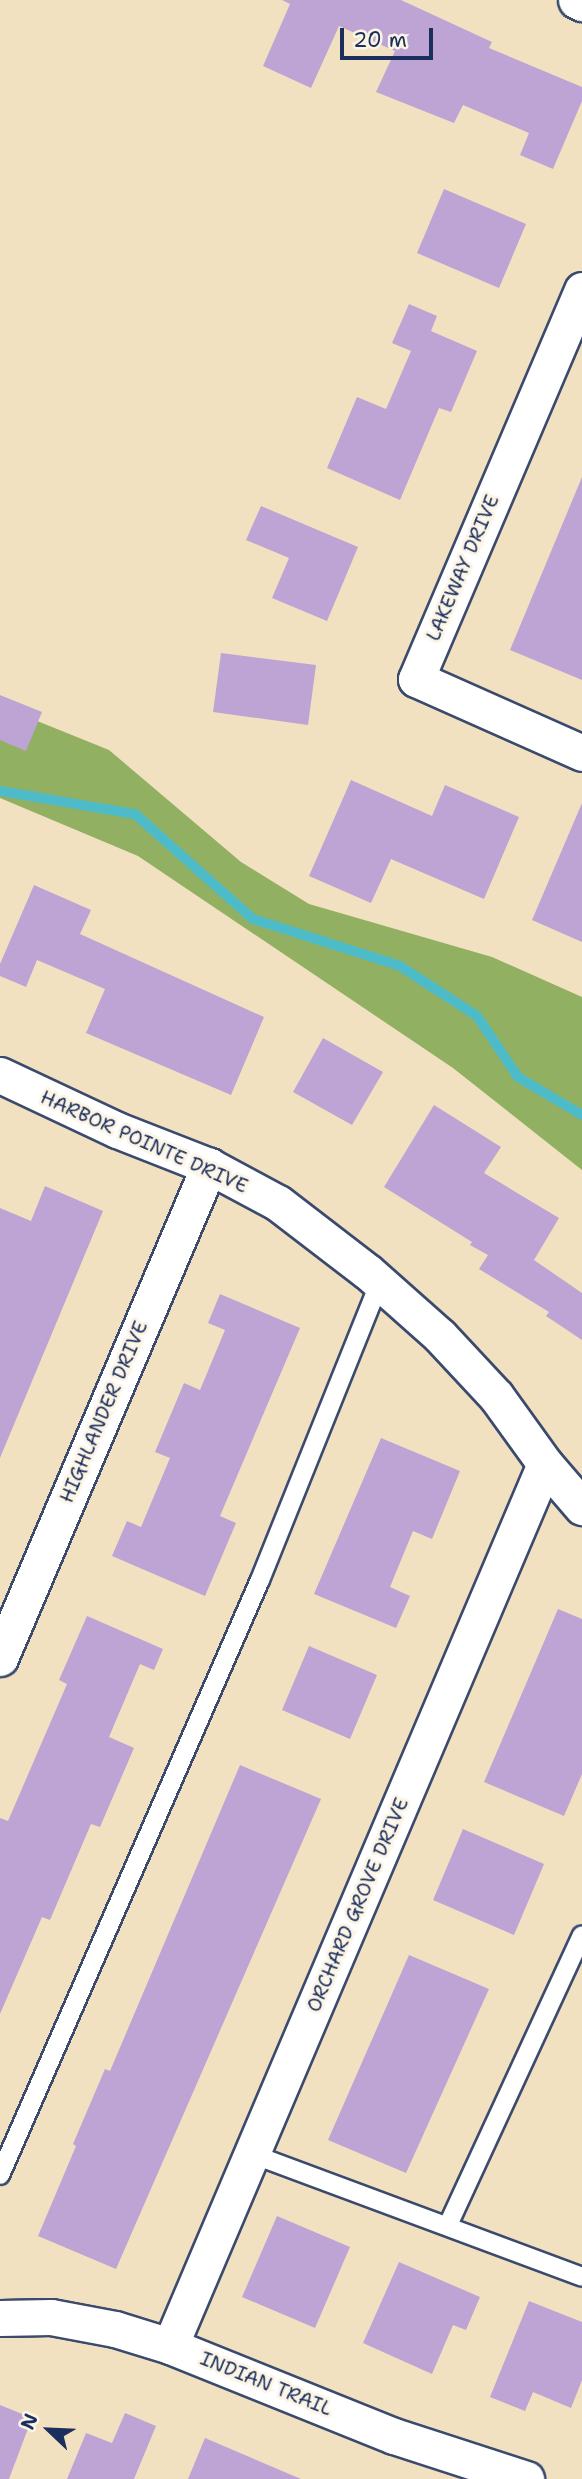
<!DOCTYPE html>
<html>
<head>
<meta charset="utf-8">
<style>
	body { margin:0 }
	#map { position:relative; width:582px; height:2479px; overflow:hidden; background:#f1e1c1; font-family:"Shantell Sans",sans-serif }
	div>[style] { position:absolute }
	[style*='--x'] { left:calc(var(--x)*1px); top:calc(var(--y)*1px); width:calc(var(--w)*1px); rotate:calc(var(--a)*1deg) }
	.forest>* { inset:0; background:#92b062 }
	.stream>* { height:10px; margin:-5px; padding:0 5px; transform-origin:5px; border-radius:5px; background:#4ebbc8 }
	.building>* { inset:0; background:#bea4d4 }
	.roads { filter:drop-shadow(2px 0 #3b4a6d) drop-shadow(-2px 0 #3b4a6d) drop-shadow(0 2px #3b4a6d) drop-shadow(0 -2px #3b4a6d) }
	.lane>* { height:18px; margin:-9px; padding:0 9px; transform-origin:9px; border-radius:9px; background:#fff }
	.street>* { height:35px; margin:-17.5px; padding:0 17.5px; transform-origin:17.5px; border-radius:17.5px; background:#fff }
	span { translate:-50% -50%; white-space:nowrap; text-align:center; line-height:1.15; -webkit-text-stroke:6px #fcf5e5; paint-order:stroke }
	.street-label { font-size:19px; color:#1b2f5e }
	.north { position:absolute; left:14px; top:2395px; width:70px; height:70px; -webkit-text-stroke:5px #fcf5e5; paint-order:stroke; rotate:293deg; font-size:19px; font-weight:700; line-height:28px; text-align:center; color:#1b2f5e }
	.north::after { content:''; display:block; margin:auto; width:24px; height:32px; background:#1b2f5e; clip-path:polygon(50% 0,100% 100%,50% 72%,0 100%) }
	.scale { position:absolute; left:340px; top:28px; width:93px; height:32px; box-sizing:border-box; border:4px solid #1b2f5e; border-top:0; padding-left:9px; font-size:21px; line-height:24px; white-space:nowrap; color:#1b2f5e; -webkit-text-stroke:5px #fcf5e5; paint-order:stroke }
</style>
</head>
<body>
<div id="map">
	<div class="forest">
		<i style="clip-path:polygon(0 706px,109px 750px,241px 862px,309px 904px,492px 957px,582px 997px,582px 1170px,453px 1068px,138px 856px,0 798px)"></i>
	</div>
	<div class="stream">
		<i style="--x:0;--y:791;--w:137;--a:9.7"></i>
		<i style="--x:135;--y:814;--w:158;--a:41.7"></i>
		<i style="--x:253;--y:919;--w:154;--a:17.7"></i>
		<i style="--x:400;--y:966;--w:92;--a:33"></i>
		<i style="--x:477;--y:1016;--w:73;--a:56.1"></i>
		<i style="--x:518;--y:1077;--w:74;--a:30.7"></i>
	</div>
	<div class="building">
		<i style="clip-path:polygon(282px 0,401px 0,492px 42px,489px 48px,582px 87px,582px 101px,553px 169px,520px 155px,529px 133px,463px 105px,454px 123px,376px 92px,395px 51px,339px 26px,311px 88px,263px 66px,290px 4px)"></i>
		<i style="clip-path:polygon(444px 189px,526px 224px,499px 288px,417px 253px)"></i>
		<i style="clip-path:polygon(409px 304px,437px 316px,431px 331px,477px 351px,451px 412px,439px 408px,400px 500px,327px 468px,357px 397px,386px 409px,411px 351px,392px 343px)"></i>
		<i style="clip-path:polygon(582px 477px,582px 680px,510px 650px)"></i>
		<i style="clip-path:polygon(261px 506px,358px 547px,327px 621px,272px 598px,289px 558px,246px 540px)"></i>
		<i style="clip-path:polygon(221px 653px,316px 665px,308px 725px,213px 712px)"></i>
		<i style="clip-path:polygon(0 695px,42px 712px,26px 751px,0 740px)"></i>
		<i style="clip-path:polygon(351px 780px,432px 816px,445px 785px,519px 817px,484px 899px,391px 859px,371px 903px,309px 876px)"></i>
		<i style="clip-path:polygon(582px 803px,582px 942px,532px 920px)"></i>
		<i style="clip-path:polygon(34px 885px,91px 910px,80px 934px,264px 1017px,231px 1095px,86px 1033px,105px 989px,37px 960px,26px 987px,0 976px,0 964px)"></i>
		<i style="clip-path:polygon(323px 1038px,383px 1072px,352px 1125px,293px 1092px)"></i>
		<i style="clip-path:polygon(434px 1105px,501px 1147px,484px 1173px,559px 1218px,534px 1260px,582px 1293px,582px 1340px,546px 1316px,549px 1312px,479px 1269px,488px 1255px,470px 1245px,472px 1242px,384px 1187px)"></i>
		<i style="clip-path:polygon(45px 1186px,103px 1211px,0 1458px,0 1208px,31px 1221px)"></i>
		<i style="clip-path:polygon(220px 1294px,300px 1328px,220px 1516px,236px 1523px,205px 1596px,112px 1556px,127px 1521px,141px 1527px,170px 1458px,155px 1452px,184px 1383px,200px 1390px,225px 1330px,208px 1323px)"></i>
		<i style="clip-path:polygon(381px 1438px,460px 1471px,432px 1539px,413px 1531px,390px 1587px,410px 1596px,396px 1628px,314px 1594px)"></i>
		<i style="clip-path:polygon(558px 1609px,582px 1619px,582px 1774px,564px 1816px,484px 1782px)"></i>
		<i style="clip-path:polygon(87px 1616px,163px 1649px,154px 1670px,140px 1664px,109px 1737px,134px 1748px,100px 1827px,91px 1824px,50px 1920px,42px 1917px,0 2014px,0 1818px,8px 1821px,67px 1684px,59px 1680px)"></i>
		<i style="clip-path:polygon(309px 1646px,377px 1675px,350px 1739px,282px 1710px)"></i>
		<i style="clip-path:polygon(240px 1765px,321px 1799px,116px 2269px,38px 2236px,76px 2146px,73px 2144px,105px 2069px,110px 2071px)"></i>
		<i style="clip-path:polygon(463px 1829px,544px 1864px,514px 1935px,433px 1900px)"></i>
		<i style="clip-path:polygon(409px 1955px,489px 1989px,406px 2173px,328px 2140px)"></i>
		<i style="clip-path:polygon(277px 2216px,350px 2247px,315px 2328px,242px 2297px)"></i>
		<i style="clip-path:polygon(399px 2262px,480px 2297px,466px 2330px,453px 2325px,432px 2374px,363px 2343px)"></i>
		<i style="clip-path:polygon(529px 2301px,582px 2322px,582px 2380px,571px 2408px,533px 2392px,525px 2411px,490px 2397px)"></i>
		<i style="clip-path:polygon(0 2405px,32px 2418px,9px 2479px,0 2479px)"></i>
		<i style="clip-path:polygon(125px 2413px,156px 2426px,134px 2479px,67px 2479px,86px 2433px,112px 2443px)"></i>
		<i style="clip-path:polygon(205px 2438px,301px 2479px,188px 2479px)"></i>
	</div>
	<div class="roads">
		<div class="lane">
			<i style="--x:252;--y:2154;--w:352;--a:20.4"></i>
			<i style="--x:0;--y:2175;--w:649;--a:-66.4"></i>
			<i style="--x:260;--y:1580;--w:321;--a:-68.1"></i>
			<i style="--x:448;--y:2225;--w:319;--a:-65.2"></i>
		</div>
		<div class="street">
			<i style="--x:576;--y:0;--w:7;--a:27"></i>
			<i style="--x:582;--y:290;--w:423;--a:113.1"></i>
			<i style="--x:416;--y:679;--w:182;--a:24"></i>
			<i style="--x:0;--y:1075;--w:129;--a:25.2"></i>
			<i style="--x:117;--y:1130;--w:99;--a:21.4"></i>
			<i style="--x:209;--y:1166;--w:78;--a:28.2"></i>
			<i style="--x:278;--y:1203;--w:113;--a:37.5"></i>
			<i style="--x:368;--y:1272;--w:96;--a:41.6"></i>
			<i style="--x:440;--y:1336;--w:82;--a:47"></i>
			<i style="--x:496;--y:1396;--w:84;--a:54.2"></i>
			<i style="--x:545;--y:1464;--w:57;--a:49.3"></i>
			<i style="--x:0;--y:1658;--w:535;--a:-66.98"></i>
			<i style="--x:0;--y:2318;--w:51;--a:-1.1"></i>
			<i style="--x:51;--y:2317;--w:65;--a:10.6"></i>
			<i style="--x:115;--y:2329;--w:58;--a:17.2"></i>
			<i style="--x:170;--y:2346;--w:241;--a:21.9"></i>
			<i style="--x:394;--y:2436;--w:139;--a:18"></i>
			<i style="--x:170;--y:2346;--w:958;--a:-66.97"></i>
		</div>
	</div>
	<div class="street-label">
		<span style="left:463px;top:568px;rotate:-67deg">LAKEWAY DRIVE</span>
		<span style="left:144px;top:1142px;rotate:24deg">HARBOR POINTE DRIVE</span>
		<span style="left:104px;top:1412px;rotate:-67deg">HIGHLANDER DRIVE</span>
		<span style="left:358px;top:1905px;rotate:-67deg">ORCHARD GROVE DRIVE</span>
		<span style="left:266px;top:2384px;rotate:22deg">INDIAN TRAIL</span>
	</div>
	<div class="north">N</div>
	<div class="scale">20 m</div>
</div>
</body>
</html>
